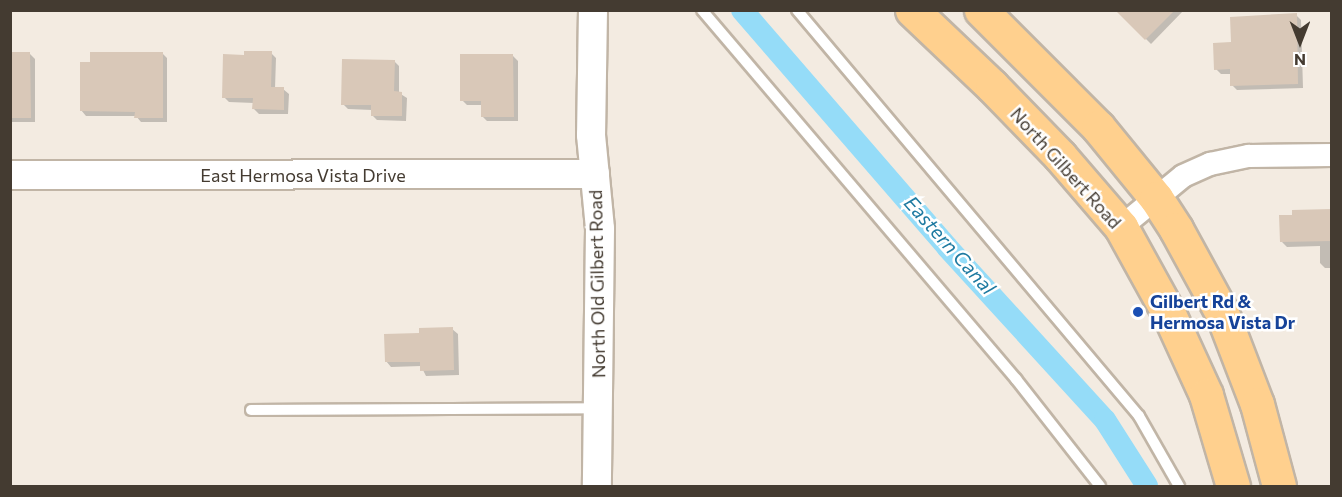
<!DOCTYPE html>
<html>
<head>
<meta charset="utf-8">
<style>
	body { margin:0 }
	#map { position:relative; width:1342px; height:497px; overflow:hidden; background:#f3ebe1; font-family:Commissioner,sans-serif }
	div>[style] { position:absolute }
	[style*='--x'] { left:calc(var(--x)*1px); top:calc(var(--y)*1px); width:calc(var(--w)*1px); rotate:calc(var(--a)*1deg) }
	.shadow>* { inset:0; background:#0003 }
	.canal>* { height:22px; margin:-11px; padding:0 11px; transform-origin:11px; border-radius:11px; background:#95dcf8 }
	.building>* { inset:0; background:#d9c8b8 }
	.roads { filter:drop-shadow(2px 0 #c1b5a6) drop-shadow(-2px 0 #c1b5a6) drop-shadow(0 2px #c1b5a6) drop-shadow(0 -2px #c1b5a6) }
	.service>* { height:10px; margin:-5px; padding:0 5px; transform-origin:5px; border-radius:5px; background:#fff }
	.minor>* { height:22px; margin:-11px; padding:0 11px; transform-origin:11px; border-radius:11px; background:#fff }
	.tertiary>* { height:28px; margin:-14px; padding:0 14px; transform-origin:14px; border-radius:14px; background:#fff }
	.primary>* { height:33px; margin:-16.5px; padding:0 16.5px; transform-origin:16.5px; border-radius:16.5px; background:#ffd08e }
	.dots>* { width:16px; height:16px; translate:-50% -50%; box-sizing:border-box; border:3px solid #fff; border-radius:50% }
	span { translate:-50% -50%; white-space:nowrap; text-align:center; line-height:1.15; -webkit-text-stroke:5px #fff; paint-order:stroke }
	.street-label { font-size:18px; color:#443b31 }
	.transit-label { font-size:18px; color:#164399; font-weight:700 }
	.left { translate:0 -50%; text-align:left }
	.water-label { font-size:20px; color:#1e7aa1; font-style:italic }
	.frame { position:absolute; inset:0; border:12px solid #443b31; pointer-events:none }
	.north { position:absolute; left:1270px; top:12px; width:60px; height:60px; -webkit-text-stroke:4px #fff; paint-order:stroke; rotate:180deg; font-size:16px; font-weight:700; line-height:24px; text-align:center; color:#443b31 }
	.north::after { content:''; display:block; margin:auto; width:21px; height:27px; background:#443b31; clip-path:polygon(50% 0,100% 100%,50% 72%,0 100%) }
</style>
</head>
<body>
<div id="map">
	<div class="shadow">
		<i style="clip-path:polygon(1117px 10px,1184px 10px,1151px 44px)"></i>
		<i style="clip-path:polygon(1296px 15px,1301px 20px,1303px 88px,1237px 90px,1232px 85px,1231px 74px,1221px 74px,1216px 69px,1232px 44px)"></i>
		<i style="clip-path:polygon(162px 53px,167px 58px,167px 122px,141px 122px,136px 116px,86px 116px,81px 110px)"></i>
		<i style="clip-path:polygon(271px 53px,276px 58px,275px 89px,283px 89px,289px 94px,288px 114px,259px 114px,254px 109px,254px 103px,229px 102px,224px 97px,246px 56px)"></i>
		<i style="clip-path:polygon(10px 54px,30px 54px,35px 59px,35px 122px,10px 122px)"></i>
		<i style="clip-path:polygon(513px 56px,518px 61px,518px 121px,487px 121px,482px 116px,482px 105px,467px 105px,462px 100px)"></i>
		<i style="clip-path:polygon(394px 61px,399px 66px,399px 93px,407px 98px,406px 121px,377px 120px,372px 115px,372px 110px,348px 109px,343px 104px)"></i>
		<i style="clip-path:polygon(1332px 211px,1332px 268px,1325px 268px,1320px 263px,1320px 246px,1287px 247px,1282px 242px)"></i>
		<i style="clip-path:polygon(452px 329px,458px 334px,459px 375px,426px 376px,421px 366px,391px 367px,386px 361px,420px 335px)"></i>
	</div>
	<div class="canal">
		<i style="--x:742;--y:10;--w:313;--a:49.1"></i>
		<i style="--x:947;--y:247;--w:234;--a:47.6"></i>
		<i style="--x:1105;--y:420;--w:78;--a:57.5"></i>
	</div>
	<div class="building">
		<i style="clip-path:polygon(1115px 10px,1175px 10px,1145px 40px)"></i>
		<i style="clip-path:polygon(1297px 13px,1298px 84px,1230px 86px,1230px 69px,1214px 70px,1213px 43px,1231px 42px,1230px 17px)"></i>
		<i style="clip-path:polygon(244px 51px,272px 51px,271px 87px,284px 87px,284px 110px,252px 109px,253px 98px,222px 98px,223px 54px,244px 55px)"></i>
		<i style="clip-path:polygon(10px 52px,30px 52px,31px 118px,10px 118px)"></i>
		<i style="clip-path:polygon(90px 52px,163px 52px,163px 118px,134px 118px,135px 112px,80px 111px,80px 62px,90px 62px)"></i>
		<i style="clip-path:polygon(460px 54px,513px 54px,514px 117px,481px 117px,481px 101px,460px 101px)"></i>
		<i style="clip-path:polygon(342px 59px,395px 60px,394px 91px,402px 92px,402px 116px,371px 116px,371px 105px,341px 105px)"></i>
		<i style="clip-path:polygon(1332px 209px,1332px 241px,1280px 242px,1279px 215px,1292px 215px,1292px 210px)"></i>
		<i style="clip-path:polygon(453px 327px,454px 370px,420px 371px,420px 362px,385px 362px,384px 334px,419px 333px,419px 328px)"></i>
	</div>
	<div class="roads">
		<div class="service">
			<i style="--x:702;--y:10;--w:485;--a:49.6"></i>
			<i style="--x:1016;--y:379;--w:136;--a:51.9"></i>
			<i style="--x:797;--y:10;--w:531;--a:49.89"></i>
			<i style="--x:1139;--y:416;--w:81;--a:60.3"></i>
			<i style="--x:251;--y:410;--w:347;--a:-0.3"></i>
		</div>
		<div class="minor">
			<i style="--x:1121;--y:227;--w:80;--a:-39.4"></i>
			<i style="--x:1183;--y:176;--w:30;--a:-24"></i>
			<i style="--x:1210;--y:164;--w:40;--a:-12"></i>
			<i style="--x:1249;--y:156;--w:83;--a:-0.7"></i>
		</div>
		<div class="tertiary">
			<i style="--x:593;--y:10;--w:125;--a:90.9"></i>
			<i style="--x:591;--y:135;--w:94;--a:84.5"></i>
			<i style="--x:600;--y:229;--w:257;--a:90.7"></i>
			<i style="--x:10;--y:175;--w:585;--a:-0.1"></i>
		</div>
		<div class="primary">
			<i style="--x:912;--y:10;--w:110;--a:43.5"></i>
			<i style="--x:992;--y:86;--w:98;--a:45.8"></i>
			<i style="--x:1060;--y:156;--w:94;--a:49.3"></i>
			<i style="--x:1121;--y:227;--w:99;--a:61.1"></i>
			<i style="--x:1169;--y:314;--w:89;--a:65.4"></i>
			<i style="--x:1206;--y:395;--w:95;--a:73.5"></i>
			<i style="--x:981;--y:10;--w:165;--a:45"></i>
			<i style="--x:1098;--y:127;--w:92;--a:50.8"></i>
			<i style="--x:1156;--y:198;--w:37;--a:57"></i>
			<i style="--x:1176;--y:229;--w:96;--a:61.3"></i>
			<i style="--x:1222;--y:313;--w:97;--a:69"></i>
			<i style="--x:1257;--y:404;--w:85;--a:75"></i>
		</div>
	</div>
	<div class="dots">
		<i style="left:1138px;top:312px;background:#1a4fb4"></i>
	</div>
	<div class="street-label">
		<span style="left:1066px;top:168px;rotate:48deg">North Gilbert Road</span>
		<span style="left:303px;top:175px">East Hermosa Vista Drive</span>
		<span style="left:597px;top:284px;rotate:-91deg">North Old Gilbert Road</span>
	</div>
	<div class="transit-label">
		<span class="left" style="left:1150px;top:312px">Gilbert Rd &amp;<br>Hermosa Vista Dr</span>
	</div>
	<div class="water-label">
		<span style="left:950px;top:245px;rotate:48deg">Eastern Canal</span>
	</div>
	<div class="frame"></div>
	<div class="north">N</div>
</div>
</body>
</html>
